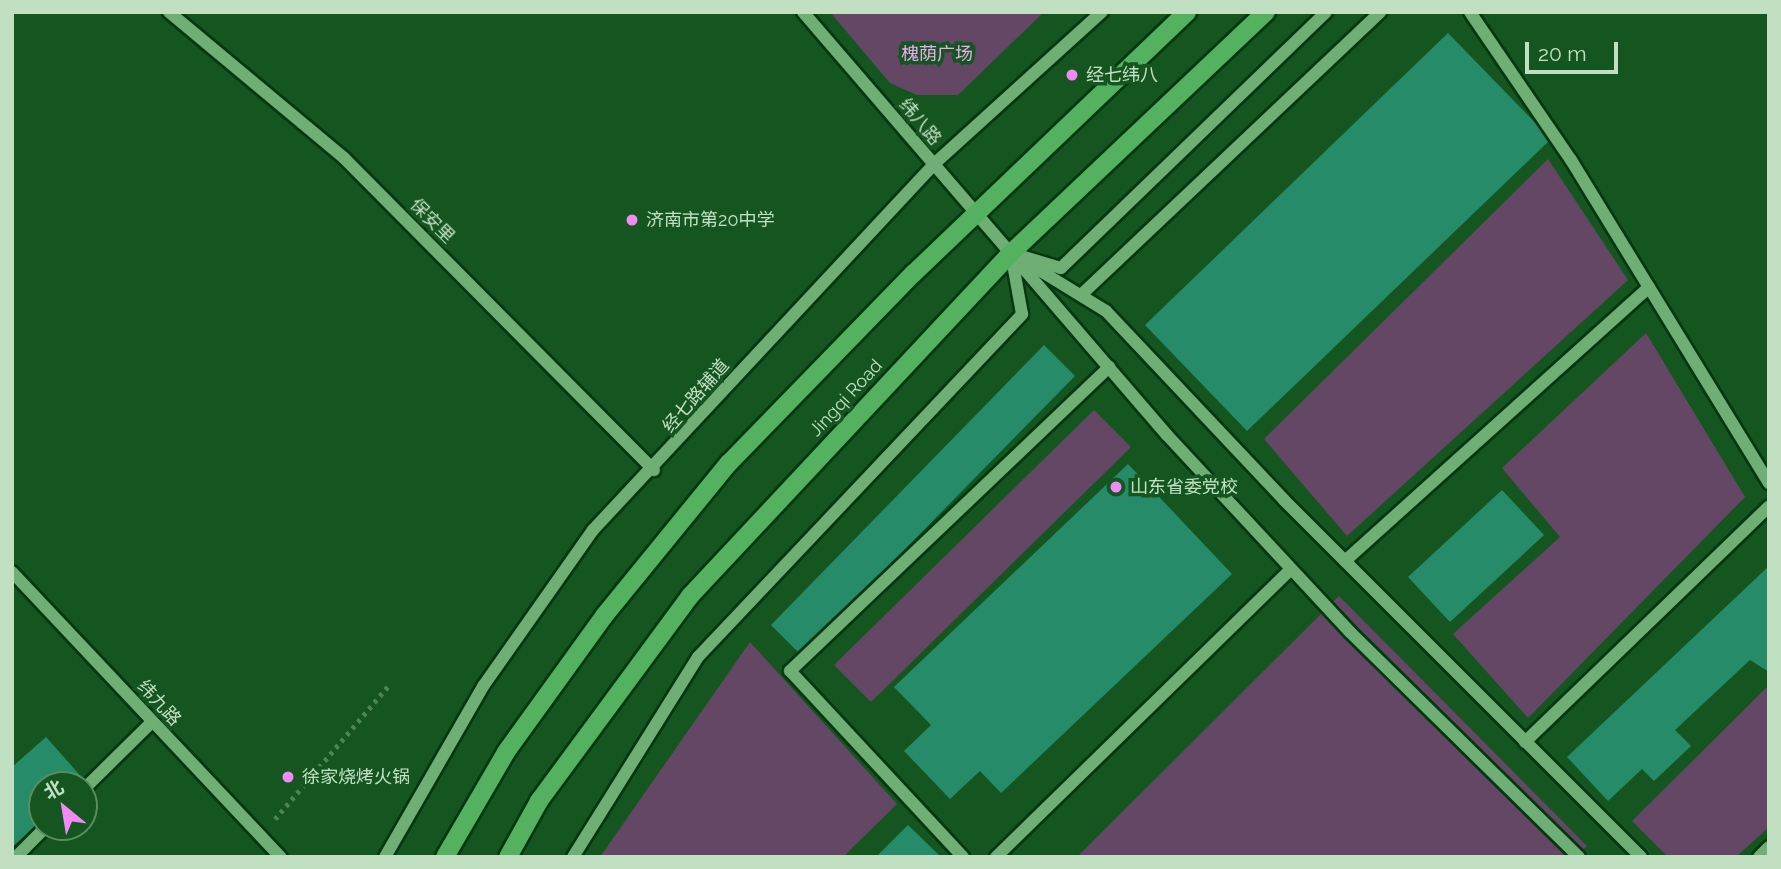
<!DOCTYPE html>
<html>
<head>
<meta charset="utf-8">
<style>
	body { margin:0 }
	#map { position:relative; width:1781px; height:869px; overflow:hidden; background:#155620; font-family:Raleway,"Noto Sans SC",sans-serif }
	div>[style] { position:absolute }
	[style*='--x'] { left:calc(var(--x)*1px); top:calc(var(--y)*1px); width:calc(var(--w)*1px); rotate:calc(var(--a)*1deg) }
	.green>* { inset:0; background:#644765 }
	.building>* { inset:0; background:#258b69 }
	.path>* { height:4.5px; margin-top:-2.25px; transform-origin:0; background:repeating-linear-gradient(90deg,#4d8355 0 3.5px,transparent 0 8.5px) }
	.roads { filter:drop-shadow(2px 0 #05380f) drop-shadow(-2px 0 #05380f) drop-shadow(0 2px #05380f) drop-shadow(0 -2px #05380f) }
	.minor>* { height:12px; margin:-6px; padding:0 6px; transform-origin:6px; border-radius:6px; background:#6fae74 }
	.major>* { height:18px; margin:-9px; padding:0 9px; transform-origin:9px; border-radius:9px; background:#53b160 }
	.dots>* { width:19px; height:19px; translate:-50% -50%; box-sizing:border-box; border:4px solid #155620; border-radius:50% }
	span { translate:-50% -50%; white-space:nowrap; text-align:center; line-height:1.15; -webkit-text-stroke:7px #155620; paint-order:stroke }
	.park-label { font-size:18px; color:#f2a8f4 }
	.poi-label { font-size:18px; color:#c1e0c2 }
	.left { translate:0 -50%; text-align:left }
	.street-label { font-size:18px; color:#c1e0c2 }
	.frame { position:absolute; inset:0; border:14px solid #c1e0c2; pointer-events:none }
	.north { position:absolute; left:28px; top:771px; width:70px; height:70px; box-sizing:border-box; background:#155620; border:2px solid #5a8d61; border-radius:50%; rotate:330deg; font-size:19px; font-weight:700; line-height:28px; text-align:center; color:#c1e0c2 }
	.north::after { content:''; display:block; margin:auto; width:24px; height:32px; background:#f18af4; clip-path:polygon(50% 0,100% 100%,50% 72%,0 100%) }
	.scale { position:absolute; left:1525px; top:42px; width:93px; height:32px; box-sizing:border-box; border:4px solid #c1e0c2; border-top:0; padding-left:9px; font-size:21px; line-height:24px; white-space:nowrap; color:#c1e0c2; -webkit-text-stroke:5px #155620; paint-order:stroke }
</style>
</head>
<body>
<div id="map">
	<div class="green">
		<i style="clip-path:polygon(830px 12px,1044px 12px,958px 95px,917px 95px,890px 83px)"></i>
		<i style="clip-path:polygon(1548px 159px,1628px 280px,1347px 536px,1264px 439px)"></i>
		<i style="clip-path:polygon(1646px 333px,1745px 497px,1528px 718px,1453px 634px,1560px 537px,1502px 468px)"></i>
		<i style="clip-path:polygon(1094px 410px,1131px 447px,871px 702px,834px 665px)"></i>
		<i style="clip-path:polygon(1339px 596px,1587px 846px,1575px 857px,1077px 857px)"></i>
		<i style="clip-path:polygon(750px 642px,897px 804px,843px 857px,600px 857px)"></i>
		<i style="clip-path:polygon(1769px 685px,1769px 827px,1736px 857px,1668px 857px,1632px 821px)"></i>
	</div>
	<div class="building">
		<i style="clip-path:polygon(1448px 33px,1551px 139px,1247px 431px,1145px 325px)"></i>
		<i style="clip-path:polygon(1044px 345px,1075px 376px,801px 655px,771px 625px)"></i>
		<i style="clip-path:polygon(1128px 464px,1232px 574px,1001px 793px,980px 771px,950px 799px,904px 751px,931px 725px,894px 687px)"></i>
		<i style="clip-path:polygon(1502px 490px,1544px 535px,1450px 622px,1408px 577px)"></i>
		<i style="clip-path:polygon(1769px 566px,1769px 672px,1750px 660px,1675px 730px,1691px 746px,1654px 781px,1642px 769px,1608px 801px,1567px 757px)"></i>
		<i style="clip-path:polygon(46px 737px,86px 782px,42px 785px,42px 820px,12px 847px,12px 767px)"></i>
		<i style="clip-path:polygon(908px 825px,941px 857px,876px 857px)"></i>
	</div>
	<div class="path">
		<i style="--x:275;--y:819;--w:176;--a:-49.6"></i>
	</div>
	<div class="roads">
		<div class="minor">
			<i style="--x:169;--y:12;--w:228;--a:39.8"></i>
			<i style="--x:344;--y:158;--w:440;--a:45.2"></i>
			<i style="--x:803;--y:12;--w:558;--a:49.29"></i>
			<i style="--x:1167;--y:435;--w:269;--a:47.1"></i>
			<i style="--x:1350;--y:632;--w:321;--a:44.5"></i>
			<i style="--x:1470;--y:12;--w:179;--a:55.7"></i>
			<i style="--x:1571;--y:160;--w:379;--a:58.5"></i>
			<i style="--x:1026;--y:262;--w:94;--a:31.5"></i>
			<i style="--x:1106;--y:311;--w:260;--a:46.7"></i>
			<i style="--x:1284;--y:500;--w:505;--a:45"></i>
			<i style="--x:1081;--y:295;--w:412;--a:-43.4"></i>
			<i style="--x:1345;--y:561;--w:409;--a:-42"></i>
			<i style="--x:12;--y:572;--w:392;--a:46.7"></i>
			<i style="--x:1525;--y:742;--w:339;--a:-44"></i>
			<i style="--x:84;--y:789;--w:95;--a:-44.6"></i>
			<i style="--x:16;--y:857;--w:42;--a:-45"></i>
			<i style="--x:385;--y:857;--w:198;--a:-60.1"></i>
			<i style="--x:484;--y:685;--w:189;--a:-54.9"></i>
			<i style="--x:593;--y:530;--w:499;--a:-47"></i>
			<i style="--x:933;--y:165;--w:228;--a:-42.2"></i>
			<i style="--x:573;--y:857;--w:236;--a:-58"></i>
			<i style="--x:698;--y:657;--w:472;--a:-46.6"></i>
			<i style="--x:1022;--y:314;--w:62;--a:-100.2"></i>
			<i style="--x:1011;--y:253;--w:52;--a:16.7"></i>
			<i style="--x:1061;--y:268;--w:368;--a:-44"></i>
			<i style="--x:963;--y:857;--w:254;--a:-132.9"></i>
			<i style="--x:790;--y:671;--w:441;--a:-43.6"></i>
			<i style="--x:996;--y:857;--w:412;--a:-44.3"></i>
			<i style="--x:1759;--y:857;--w:14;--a:-45"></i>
		</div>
		<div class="major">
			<i style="--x:445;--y:857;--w:121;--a:-59.8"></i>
			<i style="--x:506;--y:752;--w:168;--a:-54.2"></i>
			<i style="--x:604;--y:616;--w:198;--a:-50.8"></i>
			<i style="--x:729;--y:463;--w:265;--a:-45.8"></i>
			<i style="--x:914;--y:273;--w:378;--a:-43.7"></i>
			<i style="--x:508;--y:857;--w:64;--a:-61"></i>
			<i style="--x:539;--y:801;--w:255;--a:-53.6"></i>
			<i style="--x:690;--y:596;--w:470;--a:-46.9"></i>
			<i style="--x:1011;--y:253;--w:351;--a:-43.4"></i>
		</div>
	</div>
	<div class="dots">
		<i style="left:1072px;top:75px;background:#f18af4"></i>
		<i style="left:632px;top:220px;background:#f18af4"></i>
		<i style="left:1116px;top:487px;background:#f18af4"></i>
		<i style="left:288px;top:777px;background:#f18af4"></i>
	</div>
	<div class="park-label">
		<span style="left:937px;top:54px">槐荫广场</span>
	</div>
	<div class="poi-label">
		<span class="left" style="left:1086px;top:75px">经七纬八</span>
		<span class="left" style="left:646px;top:220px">济南市第20中学</span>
		<span class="left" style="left:1130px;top:487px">山东省委党校</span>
		<span class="left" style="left:302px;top:777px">徐家烧烤火锅</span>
	</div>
	<div class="street-label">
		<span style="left:920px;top:122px;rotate:50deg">纬八路</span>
		<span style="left:432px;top:221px;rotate:45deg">保安里</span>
		<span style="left:696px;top:396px;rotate:-49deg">经七路辅道</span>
		<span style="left:846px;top:398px;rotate:-47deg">Jingqi Road</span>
		<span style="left:159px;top:703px;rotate:47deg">纬九路</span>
	</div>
	<div class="frame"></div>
	<div class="north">北</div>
	<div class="scale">20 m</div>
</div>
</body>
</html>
